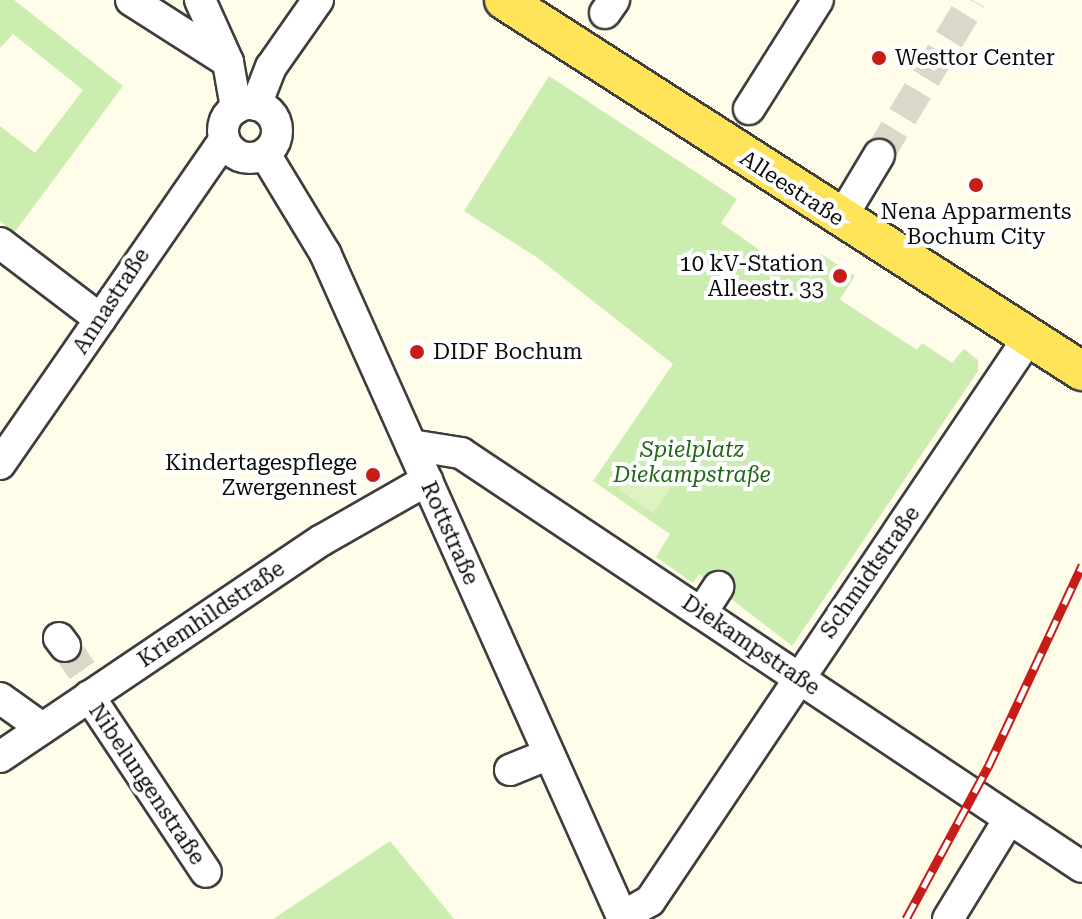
<!DOCTYPE html>
<html>
<head>
<meta charset="utf-8">
<style>
	body { margin:0 }
	#map { position:relative; width:1082px; height:919px; overflow:hidden; background:#fffce9; font-family:"Roboto Serif",serif }
	div>[style] { position:absolute }
	[style*='--x'] { left:calc(var(--x)*1px); top:calc(var(--y)*1px); width:calc(var(--w)*1px); rotate:calc(var(--a)*1deg) }
	.green>* { inset:0; background:#cbedaf }
	.pitch>* { inset:0; background:#def3c2 }
	.minor-tunnel>* { height:30px; margin-top:-15px; transform-origin:0; background:repeating-linear-gradient(90deg,#dad8c8 0 30px,transparent 0 45px) }
	.roads { filter:drop-shadow(2px 0 #3e3e3e) drop-shadow(-2px 0 #3e3e3e) drop-shadow(0 2px #3e3e3e) drop-shadow(0 -2px #3e3e3e) }
	.minor>* { height:30px; margin:-15px; padding:0 15px; transform-origin:15px; border-radius:15px; background:#fff }
	.minor>.ring { margin:-15px; padding:0; box-sizing:content-box; background:none; border:30px solid #fff; border-radius:50% }
	.major>* { height:38px; margin:-19px; padding:0 19px; transform-origin:19px; border-radius:19px; background:#ffe359 }
	.rail>* { height:9px; margin-top:-4.5px; transform-origin:0; background:repeating-linear-gradient(90deg,#fff 0 18px,#c71c17 0 36px); box-sizing:border-box; border-block:2px solid #c71c17 }
	.dots>* { width:22px; height:22px; translate:-50% -50%; box-sizing:border-box; border:4px solid #fff; border-radius:50% }
	span { translate:-50% -50%; white-space:nowrap; text-align:center; line-height:1.15; -webkit-text-stroke:8px #fff; paint-order:stroke }
	.poi-label { font-size:22px; color:#0b0b0b }
	.left { translate:0 -50%; text-align:left }
	.right { translate:-100% -50%; text-align:right }
	.street-label { font-size:22px; color:#0b0b0b }
	.park-label { font-size:22px; color:#216816; font-style:italic }
</style>
</head>
<body>
<div id="map">
	<div class="green">
		<i style="clip-path:polygon(0 0,14px 0,123px 86px,14px 233px,0 221px,0 126px,35px 153px,83px 90px,13px 34px,0 48px)"></i>
		<i style="clip-path:polygon(549px 76px,737px 199px,721px 223px,788px 270px,793px 264px,811px 270px,821px 254px,855px 276px,840px 299px,845px 303px,917px 350px,922px 343px,952px 363px,964px 349px,978px 360px,978px 371px,792px 646px,699px 574px,693px 583px,656px 557px,670px 534px,593px 481px,673px 364px,538px 258px,464px 211px)"></i>
		<i style="clip-path:polygon(390px 841px,454px 919px,273px 919px)"></i>
	</div>
	<div class="pitch">
		<i style="clip-path:polygon(637px 465px,671px 488px,653px 513px,619px 490px)"></i>
	</div>
	<div class="minor-tunnel">
		<i style="--x:879;--y:155;--w:181;--a:-58.8"></i>
		<i style="--x:65;--y:646;--w:35;--a:55"></i>
	</div>
	<div class="roads">
		<div class="minor">
			<i style="--x:131;--y:0;--w:115;--a:32.6"></i>
			<i style="--x:200;--y:0;--w:68;--a:65.7"></i>
			<i style="--x:228;--y:62;--w:47;--a:80.1"></i>
			<i style="--x:605;--y:13;--w:16;--a:-55"></i>
			<i class="ring" style="left:223px;top:104px;width:24px;height:24px"></i>
			<i style="--x:256;--y:105;--w:41;--a:-68.5"></i>
			<i style="--x:271;--y:67;--w:82;--a:-55"></i>
			<i style="--x:749;--y:109;--w:129;--a:-57.7"></i>
			<i style="--x:265;--y:154;--w:116;--a:58.8"></i>
			<i style="--x:325;--y:253;--w:730;--a:65.89"></i>
			<i style="--x:840;--y:220;--w:76;--a:-59"></i>
			<i style="--x:0;--y:243;--w:126;--a:37.2"></i>
			<i style="--x:411;--y:445;--w:51;--a:9.1"></i>
			<i style="--x:461;--y:453;--w:746;--a:33.69"></i>
			<i style="--x:0;--y:464;--w:393;--a:-55.3"></i>
			<i style="--x:702;--y:612;--w:30;--a:-57"></i>
			<i style="--x:59;--y:638;--w:10;--a:53"></i>
			<i style="--x:89;--y:696;--w:211;--a:56.4"></i>
			<i style="--x:0;--y:698;--w:52;--a:35.5"></i>
			<i style="--x:0;--y:757;--w:388;--a:-34"></i>
			<i style="--x:322;--y:540;--w:121;--a:-29.7"></i>
			<i style="--x:510;--y:770;--w:42;--a:-22.3"></i>
			<i style="--x:622;--y:917;--w:32;--a:-30"></i>
			<i style="--x:650;--y:901;--w:680;--a:-56.1"></i>
			<i style="--x:948;--y:919;--w:117;--a:-58.6"></i>
		</div>
		<div class="major">
			<i style="--x:504;--y:0;--w:687;--a:32.7"></i>
		</div>
	</div>
	<div class="rail">
		<i style="--x:906;--y:919;--w:173;--a:-61.7"></i>
		<i style="--x:988;--y:767;--w:223;--a:-65"></i>
	</div>
	<div class="dots">
		<i style="left:879px;top:58px;background:#c71c17"></i>
		<i style="left:976px;top:185px;background:#c71c17"></i>
		<i style="left:840px;top:276px;background:#c71c17"></i>
		<i style="left:417px;top:352px;background:#c71c17"></i>
		<i style="left:373px;top:475px;background:#c71c17"></i>
	</div>
	<div class="poi-label">
		<span class="left" style="left:895px;top:58px">Westtor Center</span>
		<span style="left:976px;top:224px">Nena Apparments<br>Bochum City</span>
		<span class="right" style="left:824px;top:276px">10 kV-Station<br>Alleestr. 33</span>
		<span class="left" style="left:433px;top:352px">DIDF Bochum</span>
		<span class="right" style="left:357px;top:475px">Kindertagespflege<br>Zwergennest</span>
	</div>
	<div class="street-label">
		<span style="left:792px;top:188px;rotate:33deg">Alleestraße</span>
		<span style="left:111px;top:301px;rotate:-57deg">Annastraße</span>
		<span style="left:450px;top:533px;rotate:66deg">Rottstraße</span>
		<span style="left:870px;top:572px;rotate:-55deg">Schmidtstraße</span>
		<span style="left:211px;top:614px;rotate:-34deg">Kriemhildstraße</span>
		<span style="left:751px;top:645px;rotate:34deg">Diekampstraße</span>
		<span style="left:147px;top:784px;rotate:56deg">Nibelungenstraße</span>
	</div>
	<div class="park-label">
		<span style="left:692px;top:462px">Spielplatz<br>Diekampstraße</span>
	</div>
</div>
</body>
</html>
